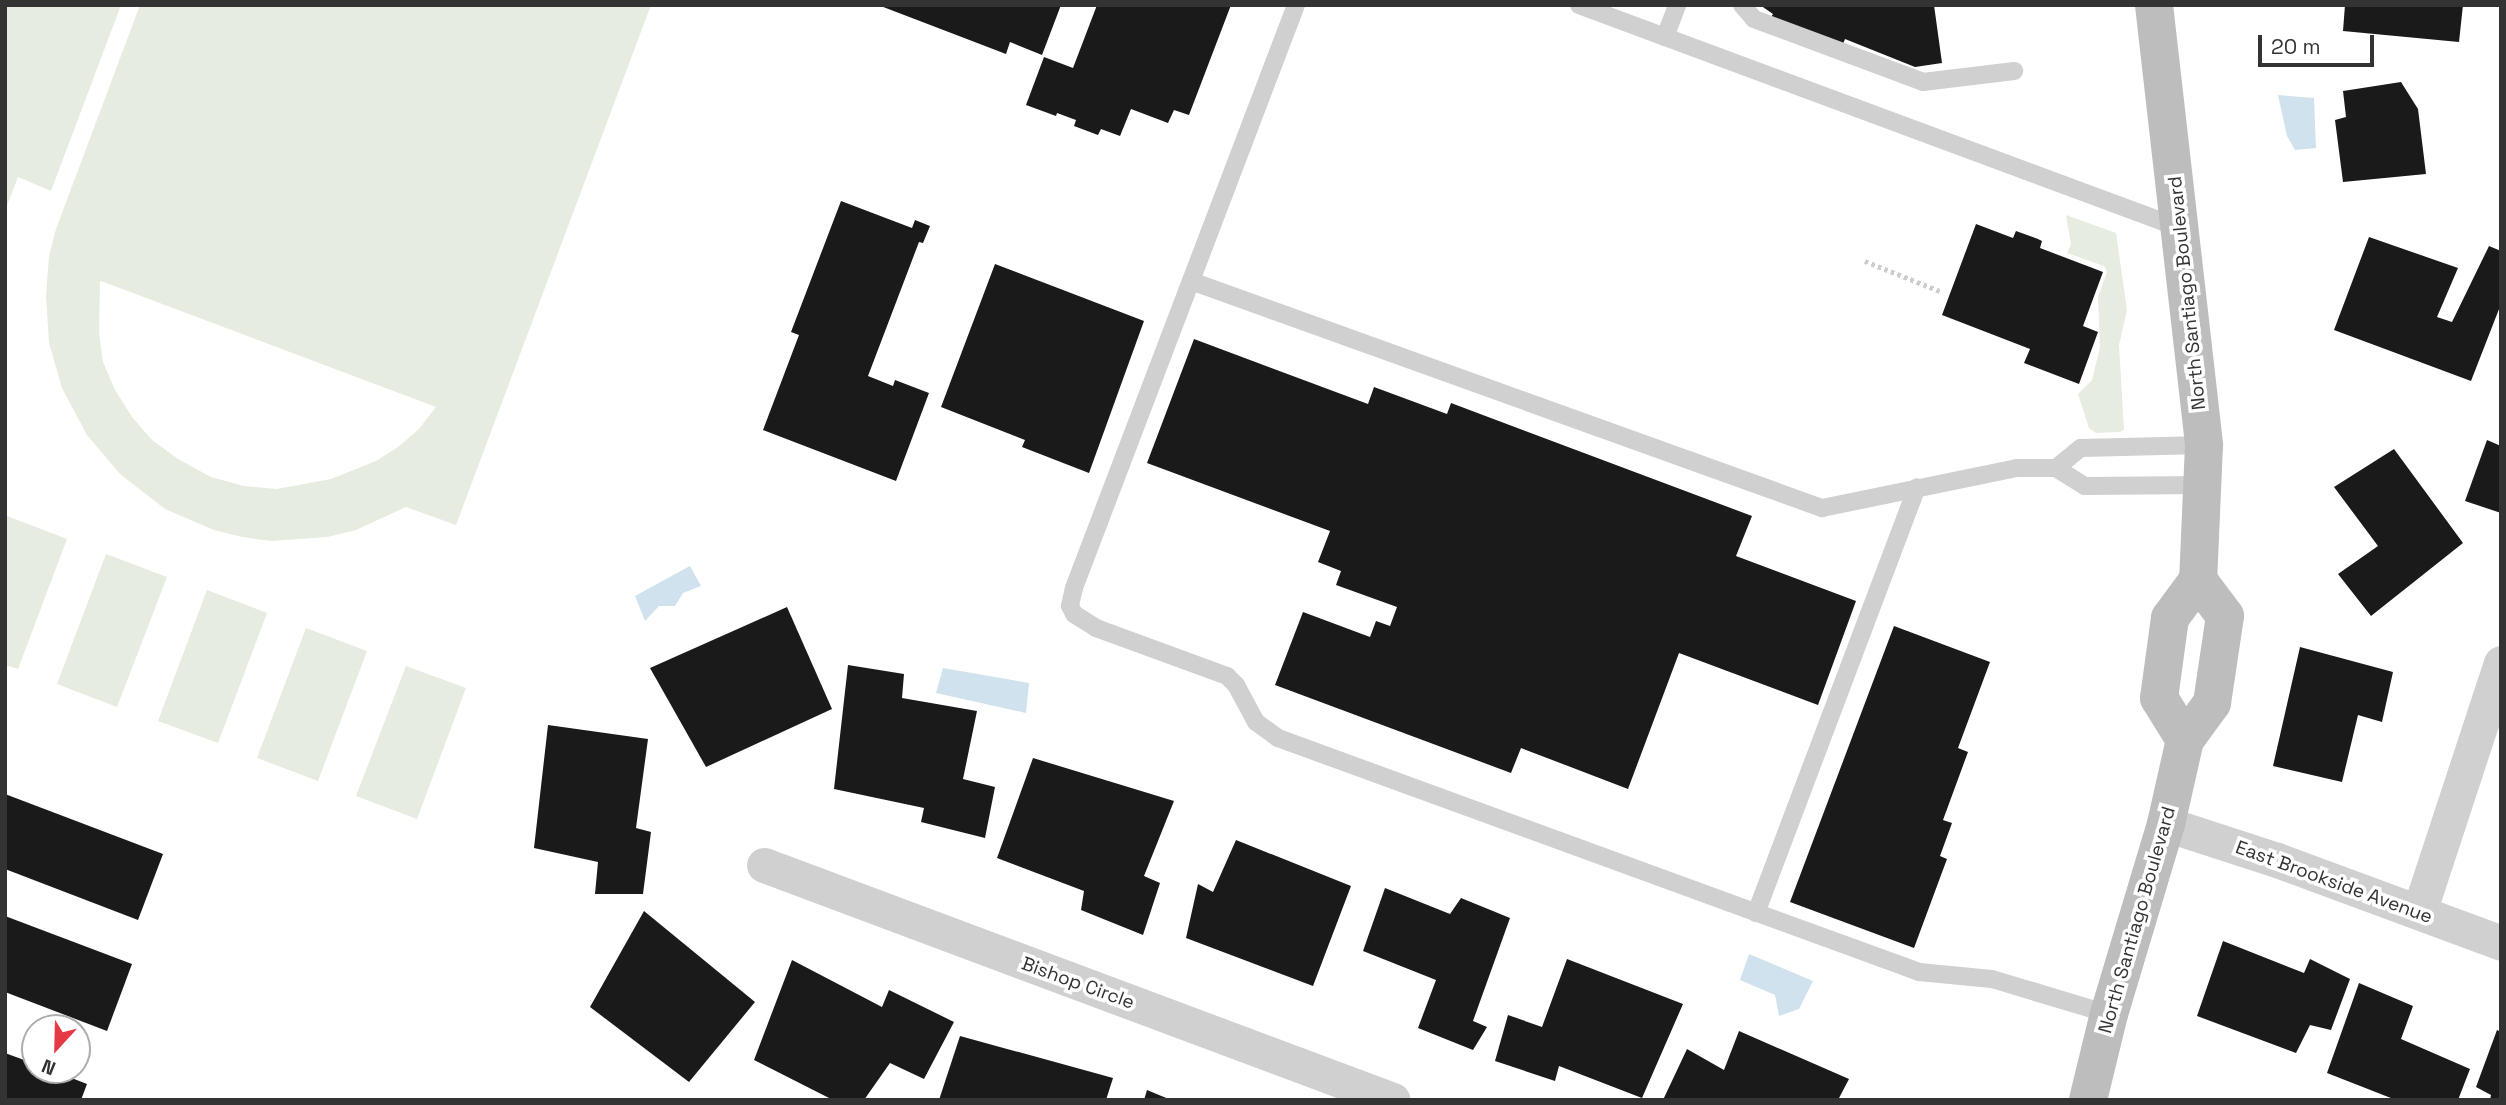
<!DOCTYPE html>
<html>
<head>
<meta charset="utf-8">
<style>
	body { margin:0 }
	#map { position:relative; width:2506px; height:1105px; overflow:hidden; background:#fff; font-family:"Space Grotesk",sans-serif }
	div>[style] { position:absolute }
	[style*='--x'] { left:calc(var(--x)*1px); top:calc(var(--y)*1px); width:calc(var(--w)*1px); rotate:calc(var(--a)*1deg) }
	.green>* { inset:0; background:#e6ecdf }
	.water>* { inset:0; background:#cfe2ee }
	.building>* { inset:0; background:#1a1a1a }
	.path>* { height:4.5px; margin-top:-2.25px; transform-origin:0; background:repeating-linear-gradient(90deg,#cdcdcd 0 3.5px,transparent 0 7px) }
	.lane>* { height:18px; margin:-9px; padding:0 9px; transform-origin:9px; border-radius:9px; background:#d0d0d0 }
	.street>* { height:35px; margin:-17.5px; padding:0 17.5px; transform-origin:17.5px; border-radius:17.5px; background:#d0d0d0 }
	.secondary>* { height:38px; margin:-19px; padding:0 19px; transform-origin:19px; border-radius:19px; background:#bdbdbd }
	span { translate:-50% -50%; white-space:nowrap; text-align:center; line-height:1.15; -webkit-text-stroke:7px #fff; paint-order:stroke }
	.street-label { font-size:19px; color:#333 }
	.frame { position:absolute; inset:0; border:7px solid #333; pointer-events:none }
	.north { position:absolute; left:21px; top:1014px; width:70px; height:70px; box-sizing:border-box; background:#fff; border:2px solid #adadad; border-radius:50%; rotate:202deg; font-size:19px; font-weight:700; line-height:28px; text-align:center; color:#333 }
	.north::after { content:''; display:block; margin:auto; width:24px; height:32px; background:#e63946; clip-path:polygon(50% 0,100% 100%,50% 72%,0 100%) }
	.scale { position:absolute; left:2258px; top:35px; width:116px; height:32px; box-sizing:border-box; border:4px solid #333; border-top:0; padding-left:9px; font-size:21px; line-height:24px; white-space:nowrap; color:#333; -webkit-text-stroke:5px #fff; paint-order:stroke }
</style>
</head>
<body>
<div id="map">
	<div class="green">
		<i style="clip-path:polygon(5px 5px,121px 5px,51px 191px,18px 177px,5px 211px)"></i>
		<i style="clip-path:polygon(evenodd,140px 5px,651px 5px,456px 525px,406px 507px,356px 530px,327px 537px,271px 541px,242px 537px,214px 530px,165px 509px,120px 474px,87px 435px,62px 388px,49px 343px,46px 296px,49px 256px,56px 229px,140px 5px,100px 282px,101px 281px,436px 407px,418px 430px,398px 447px,376px 461px,331px 479px,277px 489px,244px 486px,211px 477px,178px 459px,152px 440px,132px 417px,115px 390px,103px 362px,99px 333px,100px 282px)"></i>
		<i style="clip-path:polygon(2066px 215px,2116px 233px,2127px 310px,2119px 345px,2124px 430px,2120px 432px,2096px 433px,2089px 428px,2078px 394px,2092px 380px,2100px 347px,2098px 297px,2107px 272px,2104px 266px,2067px 253px,2071px 244px)"></i>
		<i style="clip-path:polygon(7px 516px,67px 539px,18px 669px,5px 665px)"></i>
		<i style="clip-path:polygon(106px 554px,167px 577px,117px 707px,57px 684px)"></i>
		<i style="clip-path:polygon(207px 590px,267px 613px,218px 743px,158px 721px)"></i>
		<i style="clip-path:polygon(306px 628px,367px 651px,318px 781px,257px 758px)"></i>
		<i style="clip-path:polygon(406px 666px,466px 688px,417px 819px,356px 796px)"></i>
	</div>
	<div class="water">
		<i style="clip-path:polygon(2278px 95px,2314px 98px,2316px 148px,2295px 150px,2287px 136px)"></i>
		<i style="clip-path:polygon(690px 566px,701px 586px,683px 593px,675px 606px,659px 606px,645px 621px,635px 596px)"></i>
		<i style="clip-path:polygon(943px 668px,1029px 683px,1026px 713px,936px 693px)"></i>
		<i style="clip-path:polygon(1749px 954px,1813px 981px,1799px 1009px,1779px 1016px,1775px 995px,1740px 980px)"></i>
	</div>
	<div class="building">
		<i style="clip-path:polygon(878px 5px,1061px 5px,1042px 55px,1010px 42px,1006px 54px)"></i>
		<i style="clip-path:polygon(1097px 5px,1231px 5px,1189px 115px,1174px 110px,1168px 123px,1131px 109px,1120px 136px,1101px 129px,1098px 135px,1074px 126px,1076px 120px,1057px 113px,1056px 116px,1026px 105px,1044px 57px,1073px 68px)"></i>
		<i style="clip-path:polygon(1760px 5px,1934px 5px,1942px 63px,1915px 67px,1845px 39px,1843px 44px,1771px 17px,1773px 14px)"></i>
		<i style="clip-path:polygon(2345px 5px,2463px 5px,2459px 42px,2343px 31px)"></i>
		<i style="clip-path:polygon(2401px 82px,2418px 109px,2426px 174px,2343px 182px,2335px 120px,2346px 117px,2343px 91px)"></i>
		<i style="clip-path:polygon(841px 201px,912px 228px,915px 220px,930px 226px,923px 243px,919px 242px,868px 376px,893px 386px,895px 380px,929px 393px,896px 481px,763px 430px,799px 335px,791px 332px)"></i>
		<i style="clip-path:polygon(1976px 224px,2013px 238px,2016px 231px,2038px 239px,2042px 241px,2040px 248px,2103px 272px,2083px 326px,2098px 332px,2079px 384px,2024px 363px,2030px 349px,1942px 315px)"></i>
		<i style="clip-path:polygon(2369px 237px,2458px 268px,2437px 317px,2452px 322px,2489px 246px,2501px 251px,2501px 304px,2471px 381px,2334px 330px)"></i>
		<i style="clip-path:polygon(995px 264px,1144px 321px,1089px 473px,1022px 447px,1025px 440px,941px 407px)"></i>
		<i style="clip-path:polygon(1194px 339px,1368px 404px,1374px 387px,1447px 414px,1451px 403px,1752px 516px,1736px 556px,1856px 601px,1818px 705px,1679px 653px,1628px 789px,1521px 748px,1511px 773px,1275px 685px,1303px 612px,1370px 637px,1376px 621px,1390px 626px,1397px 607px,1336px 585px,1341px 571px,1318px 562px,1330px 531px,1147px 463px)"></i>
		<i style="clip-path:polygon(2487px 440px,2501px 446px,2501px 513px,2465px 501px)"></i>
		<i style="clip-path:polygon(2394px 449px,2463px 543px,2371px 616px,2338px 574px,2378px 546px,2334px 487px)"></i>
		<i style="clip-path:polygon(787px 607px,832px 709px,706px 767px,650px 668px)"></i>
		<i style="clip-path:polygon(1894px 626px,1990px 662px,1958px 748px,1968px 752px,1943px 820px,1952px 823px,1940px 856px,1947px 859px,1914px 948px,1790px 902px)"></i>
		<i style="clip-path:polygon(2300px 647px,2393px 672px,2382px 722px,2358px 715px,2342px 782px,2273px 766px)"></i>
		<i style="clip-path:polygon(848px 665px,904px 674px,902px 698px,977px 711px,963px 779px,995px 787px,985px 838px,921px 822px,924px 808px,834px 789px)"></i>
		<i style="clip-path:polygon(548px 725px,648px 739px,636px 828px,651px 832px,643px 894px,595px 894px,598px 862px,534px 848px)"></i>
		<i style="clip-path:polygon(1033px 758px,1174px 801px,1144px 876px,1160px 883px,1143px 935px,1081px 910px,1084px 891px,997px 858px)"></i>
		<i style="clip-path:polygon(5px 794px,163px 854px,138px 920px,5px 869px)"></i>
		<i style="clip-path:polygon(1236px 840px,1351px 886px,1313px 986px,1186px 938px,1198px 884px,1213px 892px)"></i>
		<i style="clip-path:polygon(1385px 888px,1450px 914px,1461px 898px,1510px 918px,1473px 1021px,1487px 1027px,1473px 1050px,1418px 1028px,1436px 980px,1363px 951px)"></i>
		<i style="clip-path:polygon(644px 911px,755px 1002px,689px 1082px,590px 1007px)"></i>
		<i style="clip-path:polygon(5px 916px,132px 964px,107px 1031px,5px 992px)"></i>
		<i style="clip-path:polygon(2223px 941px,2304px 973px,2310px 959px,2350px 979px,2331px 1030px,2310px 1025px,2296px 1053px,2197px 1016px)"></i>
		<i style="clip-path:polygon(1567px 959px,1683px 1004px,1642px 1098px,1559px 1066px,1555px 1081px,1495px 1061px,1508px 1015px,1542px 1027px)"></i>
		<i style="clip-path:polygon(792px 960px,882px 1007px,889px 990px,954px 1022px,924px 1079px,890px 1063px,864px 1100px,833px 1100px,754px 1060px)"></i>
		<i style="clip-path:polygon(2359px 983px,2413px 1006px,2401px 1039px,2470px 1069px,2458px 1100px,2396px 1100px,2327px 1073px)"></i>
		<i style="clip-path:polygon(2497px 1030px,2501px 1032px,2501px 1100px,2490px 1100px,2491px 1095px,2476px 1087px)"></i>
		<i style="clip-path:polygon(1739px 1031px,1849px 1079px,1838px 1100px,1663px 1100px,1687px 1049px,1724px 1070px)"></i>
		<i style="clip-path:polygon(960px 1036px,1113px 1078px,1106px 1100px,939px 1100px)"></i>
		<i style="clip-path:polygon(5px 1053px,35px 1064px,35px 1070px,51px 1070px,87px 1084px,81px 1100px,5px 1100px)"></i>
		<i style="clip-path:polygon(1147px 1090px,1171px 1100px,1144px 1100px)"></i>
	</div>
	<div class="path">
		<i style="--x:1865;--y:261;--w:83;--a:21.9"></i>
	</div>
	<div class="lane">
		<i style="--x:1296;--y:5;--w:624;--a:110.85"></i>
		<i style="--x:1074;--y:588;--w:18;--a:103"></i>
		<i style="--x:1070;--y:606;--w:9;--a:63"></i>
		<i style="--x:1074;--y:614;--w:26;--a:32"></i>
		<i style="--x:1096;--y:628;--w:140;--a:20.1"></i>
		<i style="--x:1227;--y:676;--w:13;--a:45"></i>
		<i style="--x:1236;--y:685;--w:42;--a:61.6"></i>
		<i style="--x:1256;--y:722;--w:27;--a:36"></i>
		<i style="--x:1278;--y:738;--w:682;--a:20.05"></i>
		<i style="--x:1919;--y:972;--w:73;--a:5.5"></i>
		<i style="--x:1992;--y:979;--w:122;--a:16.7"></i>
		<i style="--x:1579;--y:5;--w:641;--a:20.36"></i>
		<i style="--x:1742;--y:5;--w:18;--a:49"></i>
		<i style="--x:1754;--y:19;--w:180;--a:20.4"></i>
		<i style="--x:1923;--y:82;--w:92;--a:-6.9"></i>
		<i style="--x:1665;--y:37;--w:34;--a:-69"></i>
		<i style="--x:1191;--y:281;--w:671;--a:19.79"></i>
		<i style="--x:1822;--y:508;--w:199;--a:-11.6"></i>
		<i style="--x:2017;--y:468;--w:39;--a:0"></i>
		<i style="--x:2056;--y:468;--w:34;--a:32"></i>
		<i style="--x:2085;--y:486;--w:119;--a:-0.5"></i>
		<i style="--x:2056;--y:468;--w:32;--a:-39"></i>
		<i style="--x:2081;--y:448;--w:123;--a:-1.4"></i>
		<i style="--x:1756;--y:913;--w:455;--a:-69.3"></i>
	</div>
	<div class="street">
		<i style="--x:2166;--y:824;--w:117;--a:18"></i>
		<i style="--x:2277;--y:860;--w:239;--a:20.3"></i>
		<i style="--x:764;--y:865;--w:671;--a:20.49"></i>
		<i style="--x:2419;--y:912;--w:262;--a:-71.8"></i>
	</div>
	<div class="secondary">
		<i style="--x:2154;--y:5;--w:443;--a:83.5"></i>
		<i style="--x:2204;--y:445;--w:135;--a:92.5"></i>
		<i style="--x:2198;--y:580;--w:47;--a:126.4"></i>
		<i style="--x:2170;--y:618;--w:81;--a:97.8"></i>
		<i style="--x:2159;--y:698;--w:49;--a:58.2"></i>
		<i style="--x:2088;--y:1100;--w:89;--a:-76.3"></i>
		<i style="--x:2109;--y:1014;--w:198;--a:-73.3"></i>
		<i style="--x:2166;--y:824;--w:86;--a:-77.3"></i>
		<i style="--x:2185;--y:740;--w:46;--a:-53.9"></i>
		<i style="--x:2212;--y:703;--w:88;--a:-81.5"></i>
		<i style="--x:2225;--y:616;--w:45;--a:-126.9"></i>
	</div>
	<div class="street-label">
		<span style="left:2187px;top:293px;rotate:-96deg">North Santiago Boulevard</span>
		<span style="left:2334px;top:882px;rotate:20deg">East Brookside Avenue</span>
		<span style="left:2137px;top:920px;rotate:-74deg">North Santiago Boulevard</span>
		<span style="left:1078px;top:983px;rotate:20deg">Bishop Circle</span>
	</div>
	<div class="frame"></div>
	<div class="north">N</div>
	<div class="scale">20 m</div>
</div>
</body>
</html>
